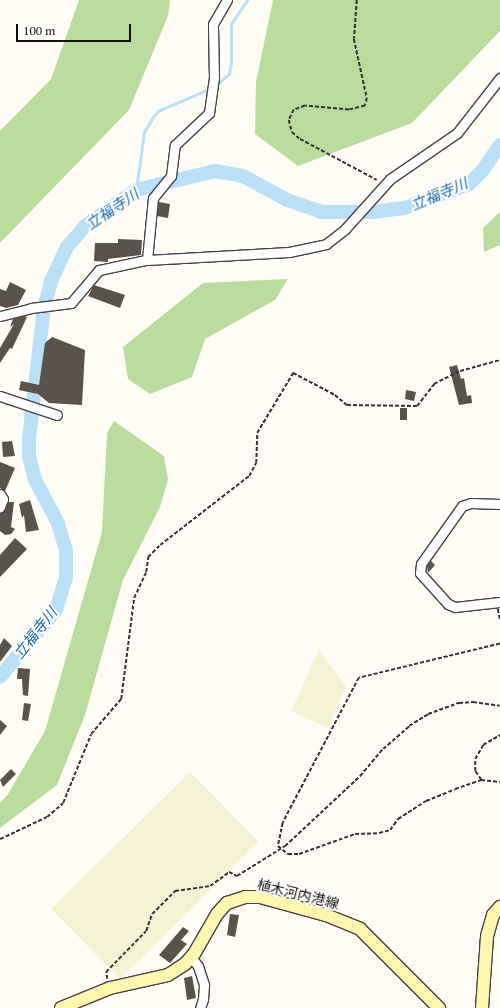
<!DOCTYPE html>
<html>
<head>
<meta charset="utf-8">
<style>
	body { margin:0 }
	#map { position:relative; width:500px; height:1008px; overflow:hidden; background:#fffdf5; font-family:"PT Serif","Noto Sans JP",serif }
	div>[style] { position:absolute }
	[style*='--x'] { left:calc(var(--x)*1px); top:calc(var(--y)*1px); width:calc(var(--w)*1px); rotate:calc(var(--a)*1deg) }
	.farmland>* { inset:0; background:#f6f3d4 }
	.forest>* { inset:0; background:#b9dc9c }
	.stream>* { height:2.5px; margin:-1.25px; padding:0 1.25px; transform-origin:1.25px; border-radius:1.25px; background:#b9e0f7 }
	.river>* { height:14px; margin:-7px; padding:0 7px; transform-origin:7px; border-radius:7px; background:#b9e0f7 }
	.building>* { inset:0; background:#5a524d }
	.path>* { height:1.5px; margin-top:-0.75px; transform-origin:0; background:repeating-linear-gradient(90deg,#333 0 4px,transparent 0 6px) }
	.roads { filter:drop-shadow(1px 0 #444) drop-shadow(-1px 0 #444) drop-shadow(0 1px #444) drop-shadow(0 -1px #444) }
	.street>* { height:9px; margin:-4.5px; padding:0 4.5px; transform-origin:4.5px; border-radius:4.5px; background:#fff }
	.secondary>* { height:12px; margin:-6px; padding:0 6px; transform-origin:6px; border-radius:6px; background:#fff6b0 }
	span { translate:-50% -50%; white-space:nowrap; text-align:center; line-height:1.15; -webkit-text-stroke:4px #fff; paint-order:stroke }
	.street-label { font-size:14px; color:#111 }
	.water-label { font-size:15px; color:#1768a6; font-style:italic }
	.scale { position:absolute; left:16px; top:24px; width:115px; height:18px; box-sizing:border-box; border:2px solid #111; border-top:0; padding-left:5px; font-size:12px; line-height:14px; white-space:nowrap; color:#111; -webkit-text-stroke:3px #fff; paint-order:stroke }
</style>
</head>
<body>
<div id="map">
	<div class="farmland">
		<i style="clip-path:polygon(319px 650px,346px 686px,328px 728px,291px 711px)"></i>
		<i style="clip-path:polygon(190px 772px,259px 842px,120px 979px,51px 909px)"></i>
	</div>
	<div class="forest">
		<i style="clip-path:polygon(79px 0,170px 0,168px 16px,129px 110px,0 243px,0 131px,51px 79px)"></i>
		<i style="clip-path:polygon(273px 0,500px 0,500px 31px,412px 123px,298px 166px,255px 134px,256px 82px)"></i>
		<i style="clip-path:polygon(500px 212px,500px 245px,484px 252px,483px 228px)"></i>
		<i style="clip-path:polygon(288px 279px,275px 300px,205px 339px,192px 377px,150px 394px,128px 379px,123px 347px,203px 283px)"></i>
		<i style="clip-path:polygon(114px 421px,164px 456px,168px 480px,160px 507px,123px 580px,85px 715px,57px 785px,0 828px,0 803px,8px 794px,45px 731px,102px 532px,107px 433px)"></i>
	</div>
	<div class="stream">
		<i style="--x:215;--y:86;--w:18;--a:-41"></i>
		<i style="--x:229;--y:74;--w:11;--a:-80"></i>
		<i style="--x:231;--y:63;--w:39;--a:-90"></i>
		<i style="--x:231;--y:24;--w:29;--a:-56"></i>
		<i style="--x:136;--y:190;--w:59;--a:-82.1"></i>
		<i style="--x:144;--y:132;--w:17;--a:-59"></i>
		<i style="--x:153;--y:117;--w:8;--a:-50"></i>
		<i style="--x:158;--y:111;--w:56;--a:-23.3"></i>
	</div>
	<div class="river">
		<i style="--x:0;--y:677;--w:87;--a:-50.1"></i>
		<i style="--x:56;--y:610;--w:34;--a:-73"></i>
		<i style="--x:66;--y:578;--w:28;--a:-90"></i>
		<i style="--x:66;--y:550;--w:28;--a:-107"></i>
		<i style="--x:58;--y:523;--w:49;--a:-118.1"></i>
		<i style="--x:35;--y:480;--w:25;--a:-104"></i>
		<i style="--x:29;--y:456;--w:17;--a:-90"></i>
		<i style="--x:29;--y:439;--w:132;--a:-83.5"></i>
		<i style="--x:44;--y:308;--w:28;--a:-75"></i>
		<i style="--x:51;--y:281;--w:38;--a:-65"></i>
		<i style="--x:67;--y:247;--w:28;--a:-49"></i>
		<i style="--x:85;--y:226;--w:62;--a:-35.2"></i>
		<i style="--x:136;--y:190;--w:81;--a:-13.5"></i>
		<i style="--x:215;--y:171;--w:28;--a:10"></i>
		<i style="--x:243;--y:176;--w:50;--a:28.6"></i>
		<i style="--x:287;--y:200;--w:36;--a:19"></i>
		<i style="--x:321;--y:212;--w:51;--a:0"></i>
		<i style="--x:372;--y:212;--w:33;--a:-7"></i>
		<i style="--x:405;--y:208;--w:68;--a:-20.6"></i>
		<i style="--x:469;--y:184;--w:20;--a:-45"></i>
		<i style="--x:483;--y:170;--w:30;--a:-56"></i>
	</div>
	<div class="building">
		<i style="clip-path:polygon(159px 202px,170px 204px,168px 218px,157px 216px)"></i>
		<i style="clip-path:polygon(118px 239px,142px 240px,141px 255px,108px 259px,108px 262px,94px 261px,95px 243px,118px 243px)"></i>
		<i style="clip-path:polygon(10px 282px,26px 290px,18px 305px,6px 308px,0 306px,0 289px,6px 291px)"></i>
		<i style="clip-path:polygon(94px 285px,125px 295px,120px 308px,88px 296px)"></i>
		<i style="clip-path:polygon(24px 316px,27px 317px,12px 349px,10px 348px,0 363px,0 348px,14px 324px,10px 327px,13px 319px)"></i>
		<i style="clip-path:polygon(52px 337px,85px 350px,82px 405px,49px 403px,38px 394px,19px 390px,21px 381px,39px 385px,45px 343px)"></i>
		<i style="clip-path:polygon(457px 365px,461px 379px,464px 378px,467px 396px,471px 395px,472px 403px,459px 405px,449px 367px)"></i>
		<i style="clip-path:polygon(406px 390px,416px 392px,414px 401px,405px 399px)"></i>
		<i style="clip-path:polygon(400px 408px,407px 408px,407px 420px,400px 420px)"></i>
		<i style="clip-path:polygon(12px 441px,15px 456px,3px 457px,2px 442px)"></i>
		<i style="clip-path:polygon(0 462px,15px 468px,5px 491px,0 488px)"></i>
		<i style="clip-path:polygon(30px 500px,39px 530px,26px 532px,24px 515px,22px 518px,19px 504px)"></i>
		<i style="clip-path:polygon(8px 502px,14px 502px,11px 527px,15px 529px,11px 534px,5px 535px,0 531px,0 513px,4px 511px)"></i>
		<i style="clip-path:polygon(15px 538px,27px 549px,0 577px,0 555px)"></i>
		<i style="clip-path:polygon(431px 561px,435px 565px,428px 573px,427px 566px)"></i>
		<i style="clip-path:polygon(4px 638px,12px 646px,0 662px,0 645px)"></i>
		<i style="clip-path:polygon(18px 668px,30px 669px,28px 696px,23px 695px,22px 679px,17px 679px)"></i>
		<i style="clip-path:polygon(24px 703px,31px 704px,28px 721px,22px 720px)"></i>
		<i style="clip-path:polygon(0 720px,7px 726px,0 735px)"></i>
		<i style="clip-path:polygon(11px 769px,16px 774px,3px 787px,0 780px)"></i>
		<i style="clip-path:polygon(230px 914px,239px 915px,235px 937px,227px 935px)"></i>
		<i style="clip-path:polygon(183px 927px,189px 931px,181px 940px,187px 944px,170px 963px,159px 955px)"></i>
		<i style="clip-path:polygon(192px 976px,196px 998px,187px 1000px,184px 978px)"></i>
	</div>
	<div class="path">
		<i style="--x:357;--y:0;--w:39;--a:94"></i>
		<i style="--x:354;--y:39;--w:60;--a:77.6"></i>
		<i style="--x:367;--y:98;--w:8;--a:104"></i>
		<i style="--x:365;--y:106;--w:16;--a:166"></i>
		<i style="--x:349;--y:110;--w:44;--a:-174.8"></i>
		<i style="--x:305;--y:106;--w:12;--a:160"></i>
		<i style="--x:294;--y:110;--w:11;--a:117"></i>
		<i style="--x:289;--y:120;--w:12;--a:76"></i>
		<i style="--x:292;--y:132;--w:11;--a:41"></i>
		<i style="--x:300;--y:139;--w:87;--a:28"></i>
		<i style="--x:498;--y:609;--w:10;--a:79"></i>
		<i style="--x:500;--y:644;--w:145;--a:166.4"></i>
		<i style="--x:359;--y:678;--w:164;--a:117.7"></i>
		<i style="--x:283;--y:823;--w:24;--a:102"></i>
		<i style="--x:278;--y:846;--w:13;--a:39"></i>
		<i style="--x:288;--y:854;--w:11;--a:0"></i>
		<i style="--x:299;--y:854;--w:59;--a:-19.7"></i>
		<i style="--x:355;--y:834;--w:24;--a:-2"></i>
		<i style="--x:379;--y:833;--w:11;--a:-15"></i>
		<i style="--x:390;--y:830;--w:14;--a:-54"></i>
		<i style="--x:398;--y:819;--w:33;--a:-33"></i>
		<i style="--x:426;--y:801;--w:31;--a:-22"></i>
		<i style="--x:455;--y:789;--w:28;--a:-19"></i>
		<i style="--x:481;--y:780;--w:19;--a:6"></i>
		<i style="--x:481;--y:780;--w:11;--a:-124"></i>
		<i style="--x:475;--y:771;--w:12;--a:-90"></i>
		<i style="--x:475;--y:759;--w:16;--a:-60"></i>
		<i style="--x:483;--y:745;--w:20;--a:-30"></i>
		<i style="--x:0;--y:839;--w:52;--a:-25.1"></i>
		<i style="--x:47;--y:817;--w:21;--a:-41"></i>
		<i style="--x:63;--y:803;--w:74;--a:-67.9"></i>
		<i style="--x:91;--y:734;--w:46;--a:-49.4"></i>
		<i style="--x:121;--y:699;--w:102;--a:-82.7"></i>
		<i style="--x:134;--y:598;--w:29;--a:-65"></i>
		<i style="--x:146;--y:572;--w:15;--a:-82"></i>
		<i style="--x:148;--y:557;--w:17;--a:-45"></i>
		<i style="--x:160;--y:545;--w:113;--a:-37.8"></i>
		<i style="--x:249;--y:476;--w:15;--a:-62"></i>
		<i style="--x:256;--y:463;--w:30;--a:-88"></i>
		<i style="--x:257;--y:433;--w:70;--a:-59"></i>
		<i style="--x:293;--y:373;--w:47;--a:27.6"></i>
		<i style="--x:335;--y:395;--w:16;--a:40"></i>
		<i style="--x:347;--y:405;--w:70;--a:0.8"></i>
		<i style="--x:417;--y:406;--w:28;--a:-52"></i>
		<i style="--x:434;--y:384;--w:29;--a:-27"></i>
		<i style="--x:460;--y:371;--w:41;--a:-15.4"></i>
		<i style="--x:107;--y:979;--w:7;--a:-98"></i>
		<i style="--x:106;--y:972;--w:57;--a:-45.7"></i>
		<i style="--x:146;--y:931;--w:18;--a:-71"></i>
		<i style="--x:152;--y:914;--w:33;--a:-45"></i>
		<i style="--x:175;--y:891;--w:35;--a:-8"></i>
		<i style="--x:210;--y:886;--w:24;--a:-36"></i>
		<i style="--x:229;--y:872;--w:9;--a:27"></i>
		<i style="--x:237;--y:876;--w:57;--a:-32"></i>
		<i style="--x:285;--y:846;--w:103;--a:-43"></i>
		<i style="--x:360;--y:776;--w:35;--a:-50"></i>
		<i style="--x:383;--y:749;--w:35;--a:-41"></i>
		<i style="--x:409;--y:726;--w:22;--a:-32"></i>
		<i style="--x:428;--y:714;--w:33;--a:-20"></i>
		<i style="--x:459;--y:703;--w:14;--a:-4"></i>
		<i style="--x:473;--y:702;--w:27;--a:8"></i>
	</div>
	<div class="roads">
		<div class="street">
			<i style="--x:147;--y:260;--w:62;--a:-84.5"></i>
			<i style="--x:153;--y:198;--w:28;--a:-51"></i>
			<i style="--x:171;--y:176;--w:31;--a:-83"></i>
			<i style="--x:175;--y:145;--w:47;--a:-43.3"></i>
			<i style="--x:209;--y:113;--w:35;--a:-82"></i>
			<i style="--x:214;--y:78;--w:54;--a:-91.1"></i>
			<i style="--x:213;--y:24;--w:28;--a:-60"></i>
			<i style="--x:0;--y:316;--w:32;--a:-14"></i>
			<i style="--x:31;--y:308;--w:40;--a:-7.1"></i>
			<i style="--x:71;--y:303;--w:43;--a:-49.7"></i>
			<i style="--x:99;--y:270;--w:14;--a:-12"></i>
			<i style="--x:113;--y:267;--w:35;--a:-12"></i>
			<i style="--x:147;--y:260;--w:142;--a:-3.2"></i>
			<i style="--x:289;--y:252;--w:38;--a:-12"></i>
			<i style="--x:326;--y:244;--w:24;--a:-38"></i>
			<i style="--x:345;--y:229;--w:67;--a:-48"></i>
			<i style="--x:390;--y:179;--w:81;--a:-34.5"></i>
			<i style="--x:457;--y:133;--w:70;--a:-52"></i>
			<i style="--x:0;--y:396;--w:60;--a:18.4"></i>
			<i style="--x:0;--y:494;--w:6;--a:59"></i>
			<i style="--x:3;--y:499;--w:9;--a:111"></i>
			<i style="--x:500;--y:504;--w:29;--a:-178"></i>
			<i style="--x:471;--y:503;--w:9;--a:162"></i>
			<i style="--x:462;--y:506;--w:71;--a:125.3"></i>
			<i style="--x:421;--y:564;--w:9;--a:96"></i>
			<i style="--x:420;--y:573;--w:42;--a:47.9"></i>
			<i style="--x:448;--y:604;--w:8;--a:23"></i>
			<i style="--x:455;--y:607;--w:45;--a:-6.3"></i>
			<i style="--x:191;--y:957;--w:11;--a:52"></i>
			<i style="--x:198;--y:966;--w:20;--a:72"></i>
			<i style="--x:204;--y:985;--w:14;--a:94"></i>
			<i style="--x:203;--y:999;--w:9;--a:108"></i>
		</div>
		<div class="secondary">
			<i style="--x:61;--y:1008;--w:53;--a:-22.2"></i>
			<i style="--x:110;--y:988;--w:59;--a:-12.6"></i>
			<i style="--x:168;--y:975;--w:20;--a:-33"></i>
			<i style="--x:185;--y:964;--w:13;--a:-48"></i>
			<i style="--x:194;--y:954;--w:46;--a:-60.1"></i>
			<i style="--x:217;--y:914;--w:15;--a:-48"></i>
			<i style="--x:227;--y:903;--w:19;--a:-18"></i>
			<i style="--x:245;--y:897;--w:15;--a:0"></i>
			<i style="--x:260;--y:897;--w:68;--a:15.3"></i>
			<i style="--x:326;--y:915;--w:37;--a:22"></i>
			<i style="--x:360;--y:929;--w:112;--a:45"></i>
			<i style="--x:482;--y:1008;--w:72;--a:-86"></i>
			<i style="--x:487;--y:936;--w:22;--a:-74"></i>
			<i style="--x:493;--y:915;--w:11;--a:-49"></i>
		</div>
	</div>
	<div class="street-label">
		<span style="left:298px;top:894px;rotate:14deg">植木河内港線</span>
	</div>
	<div class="water-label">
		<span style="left:439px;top:194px;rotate:-23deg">立福寺川</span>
		<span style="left:112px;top:209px;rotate:-34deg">立福寺川</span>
		<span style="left:35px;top:633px;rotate:-52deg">立福寺川</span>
	</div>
	<div class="scale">100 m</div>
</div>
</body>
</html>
